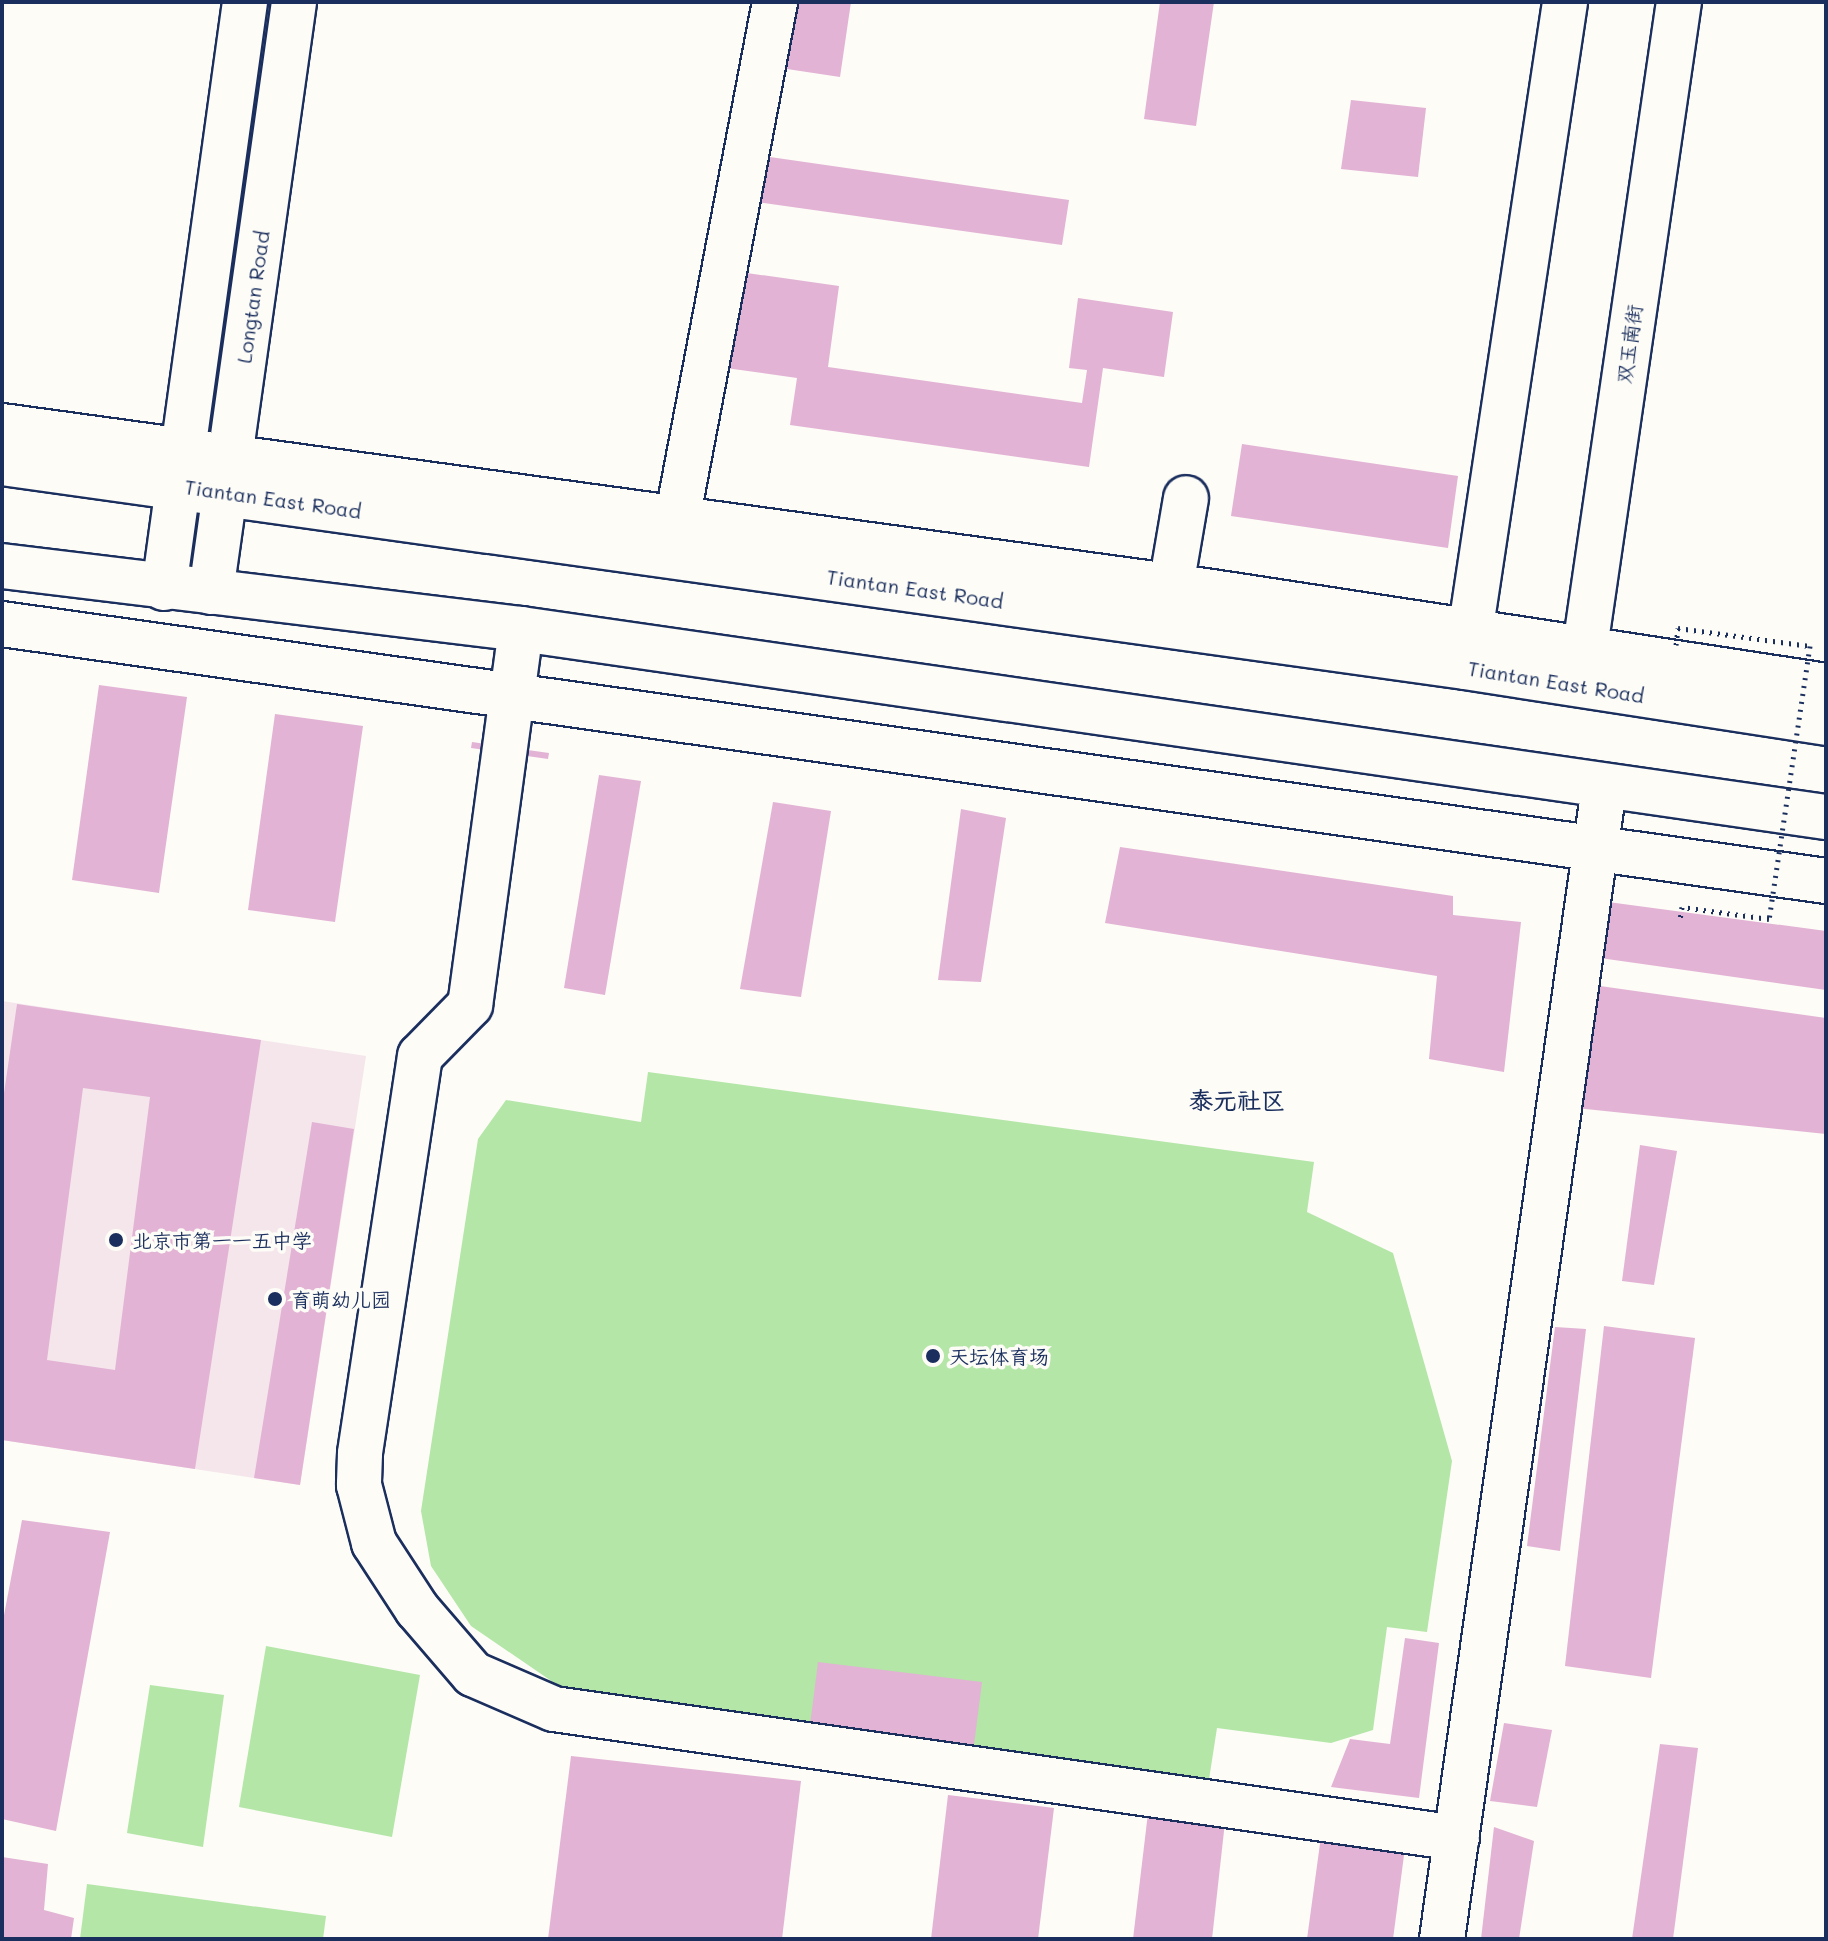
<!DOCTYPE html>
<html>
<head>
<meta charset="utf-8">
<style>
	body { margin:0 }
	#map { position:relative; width:1828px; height:1941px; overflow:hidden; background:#fdfcf7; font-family:Mali,"LXGW WenKai TC",sans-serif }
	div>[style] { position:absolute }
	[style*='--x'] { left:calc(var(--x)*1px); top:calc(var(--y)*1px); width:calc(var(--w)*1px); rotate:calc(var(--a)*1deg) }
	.built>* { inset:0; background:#f5e6ec }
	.green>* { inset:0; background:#b3e6a7 }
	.building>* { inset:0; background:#e2b3d4 }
	.roads { filter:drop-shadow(2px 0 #1b2f5e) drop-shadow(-2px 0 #1b2f5e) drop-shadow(0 2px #1b2f5e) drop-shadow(0 -2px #1b2f5e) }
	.minor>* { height:44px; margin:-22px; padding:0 22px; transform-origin:22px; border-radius:22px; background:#fdfcf7 }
	.major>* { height:44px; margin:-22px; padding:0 22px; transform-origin:22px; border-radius:22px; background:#fdfcf7 }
	.path-bridge>* { height:5px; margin-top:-2.5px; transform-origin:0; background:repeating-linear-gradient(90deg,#1b2f5e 0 2px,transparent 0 8px) }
	.dots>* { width:22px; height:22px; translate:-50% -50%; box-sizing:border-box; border:4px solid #fdfcf7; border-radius:50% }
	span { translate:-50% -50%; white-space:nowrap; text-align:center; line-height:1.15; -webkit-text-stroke:7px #fdfcf7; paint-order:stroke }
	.street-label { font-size:20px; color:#1b2f5e }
	.poi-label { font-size:20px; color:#1b2f5e }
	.left { translate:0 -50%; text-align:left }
	.quarter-label { font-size:24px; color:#1b2f5e; font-weight:700 }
	.frame { position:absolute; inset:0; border:4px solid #1b2f5e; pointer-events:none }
</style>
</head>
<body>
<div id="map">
	<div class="built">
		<i style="clip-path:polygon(2px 1001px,366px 1056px,300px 1485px,2px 1440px)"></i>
	</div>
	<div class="green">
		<i style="clip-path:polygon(648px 1072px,1314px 1162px,1307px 1212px,1393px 1253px,1452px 1461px,1427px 1632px,1387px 1627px,1373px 1730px,1331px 1743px,1217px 1728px,1208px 1786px,582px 1702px,471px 1626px,431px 1566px,421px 1511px,478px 1139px,506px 1100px,641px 1122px)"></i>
		<i style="clip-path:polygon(266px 1646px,420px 1675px,392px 1837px,239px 1807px)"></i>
		<i style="clip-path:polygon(150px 1685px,224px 1695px,203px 1847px,127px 1833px)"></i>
		<i style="clip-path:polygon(87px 1884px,326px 1916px,323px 1939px,80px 1939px)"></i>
	</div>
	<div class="building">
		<i style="clip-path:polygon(796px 2px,851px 2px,840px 77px,787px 69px)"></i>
		<i style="clip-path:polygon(1160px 2px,1214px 2px,1196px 126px,1144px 119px)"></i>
		<i style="clip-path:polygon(1351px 100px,1426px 108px,1418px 177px,1341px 169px)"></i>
		<i style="clip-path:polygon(763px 156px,1069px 200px,1062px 245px,756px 202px)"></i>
		<i style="clip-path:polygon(740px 272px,839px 286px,828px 367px,1082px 403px,1087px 370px,1069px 368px,1078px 298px,1173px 312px,1164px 377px,1103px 368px,1089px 467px,790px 425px,797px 378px,726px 368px)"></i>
		<i style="clip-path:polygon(1242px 444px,1458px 476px,1448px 548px,1231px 516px)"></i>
		<i style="clip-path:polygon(99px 685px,187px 697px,159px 893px,72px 880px)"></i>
		<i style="clip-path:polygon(275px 714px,363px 726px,335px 922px,248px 910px)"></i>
		<i style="clip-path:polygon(472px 742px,549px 753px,548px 759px,471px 748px)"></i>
		<i style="clip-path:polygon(599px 775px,641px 781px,605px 995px,564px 988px)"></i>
		<i style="clip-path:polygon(773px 802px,831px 811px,801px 997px,740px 989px)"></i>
		<i style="clip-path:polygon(961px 809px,1006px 818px,981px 982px,938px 980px)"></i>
		<i style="clip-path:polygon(1120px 847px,1453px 896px,1453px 915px,1521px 922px,1504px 1072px,1429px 1059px,1437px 976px,1105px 923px)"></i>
		<i style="clip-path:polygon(1608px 902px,1826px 931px,1826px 990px,1600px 958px)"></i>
		<i style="clip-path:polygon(1600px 986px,1826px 1018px,1826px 1134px,1576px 1108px)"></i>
		<i style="clip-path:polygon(evenodd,17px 1004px,261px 1040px,195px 1469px,2px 1440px,2px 1107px,17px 1004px,83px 1088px,150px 1097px,115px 1370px,47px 1360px,83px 1088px)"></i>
		<i style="clip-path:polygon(312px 1122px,354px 1129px,300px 1485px,254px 1478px)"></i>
		<i style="clip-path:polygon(1640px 1145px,1677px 1151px,1654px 1285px,1622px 1281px)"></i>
		<i style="clip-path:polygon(1604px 1326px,1695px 1338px,1651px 1678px,1565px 1666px)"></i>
		<i style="clip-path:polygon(1555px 1327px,1586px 1329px,1560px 1551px,1527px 1546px)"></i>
		<i style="clip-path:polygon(22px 1520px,110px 1532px,56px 1831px,2px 1819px,2px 1626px)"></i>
		<i style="clip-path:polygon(1405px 1638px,1439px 1643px,1419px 1798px,1331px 1787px,1350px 1739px,1390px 1744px)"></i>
		<i style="clip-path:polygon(818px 1662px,982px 1682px,973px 1753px,809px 1733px)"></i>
		<i style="clip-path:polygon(1504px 1723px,1552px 1730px,1537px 1807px,1490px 1801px)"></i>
		<i style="clip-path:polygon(1660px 1744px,1698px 1748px,1673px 1939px,1632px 1939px)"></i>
		<i style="clip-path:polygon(571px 1756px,801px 1781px,782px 1939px,548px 1939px)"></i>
		<i style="clip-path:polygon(948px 1795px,1054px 1808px,1038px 1939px,931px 1939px)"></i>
		<i style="clip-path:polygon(1148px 1813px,1225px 1822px,1212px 1939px,1133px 1939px)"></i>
		<i style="clip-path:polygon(1494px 1827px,1534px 1841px,1519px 1939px,1481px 1939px)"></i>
		<i style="clip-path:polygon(1322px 1829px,1406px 1840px,1393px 1939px,1307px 1939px)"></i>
		<i style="clip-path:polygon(2px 1857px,48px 1864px,44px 1910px,74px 1918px,71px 1939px,2px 1939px)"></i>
	</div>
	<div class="roads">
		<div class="minor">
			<i style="--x:2;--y:426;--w:1221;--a:7.81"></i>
			<i style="--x:1212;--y:592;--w:621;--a:8.7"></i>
			<i style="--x:672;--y:546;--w:554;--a:-79.28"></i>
			<i style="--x:1171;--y:586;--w:89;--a:-80.3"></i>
			<i style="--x:164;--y:588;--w:592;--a:-82.13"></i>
			<i style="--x:211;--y:592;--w:596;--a:-81.99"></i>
			<i style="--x:2;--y:624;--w:1842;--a:8.02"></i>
			<i style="--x:521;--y:629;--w:379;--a:97.7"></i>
			<i style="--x:470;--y:1005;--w:71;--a:134.4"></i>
			<i style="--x:420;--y:1056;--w:402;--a:98.6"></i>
			<i style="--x:360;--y:1454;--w:31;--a:92"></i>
			<i style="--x:359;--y:1485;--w:60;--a:75.5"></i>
			<i style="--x:374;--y:1543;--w:79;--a:56.9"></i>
			<i style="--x:417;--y:1609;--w:86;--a:49.3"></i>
			<i style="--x:473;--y:1674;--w:88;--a:23.4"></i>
			<i style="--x:554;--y:1709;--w:912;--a:8.13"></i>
			<i style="--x:1466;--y:660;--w:665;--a:-81.44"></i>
			<i style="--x:1581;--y:675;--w:680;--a:-81.72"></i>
			<i style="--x:1442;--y:1939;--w:1162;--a:-81.99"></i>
		</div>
		<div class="major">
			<i style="--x:2;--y:463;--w:1477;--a:7.94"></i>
			<i style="--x:1465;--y:667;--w:365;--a:8.8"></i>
			<i style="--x:2;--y:566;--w:523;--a:6.92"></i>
			<i style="--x:521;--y:629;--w:1318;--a:8.2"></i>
		</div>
	</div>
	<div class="path-bridge">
		<i style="--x:1676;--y:645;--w:17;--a:-83"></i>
		<i style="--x:1678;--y:628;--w:133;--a:7.8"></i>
		<i style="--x:1810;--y:646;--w:276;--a:98.5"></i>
		<i style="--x:1769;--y:919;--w:88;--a:-172.1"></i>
		<i style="--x:1682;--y:907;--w:12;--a:99"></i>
	</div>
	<div class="dots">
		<i style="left:116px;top:1240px;background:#1b2f5e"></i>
		<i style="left:275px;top:1299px;background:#1b2f5e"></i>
		<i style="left:933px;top:1356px;background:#1b2f5e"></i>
	</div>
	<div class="street-label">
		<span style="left:253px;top:297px;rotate:-82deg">Longtan Road</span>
		<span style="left:1629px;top:344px;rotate:-82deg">双玉南街</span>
		<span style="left:273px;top:499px;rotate:8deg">Tiantan East Road</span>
		<span style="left:915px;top:589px;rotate:8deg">Tiantan East Road</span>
		<span style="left:1556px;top:682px;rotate:9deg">Tiantan East Road</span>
	</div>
	<div class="poi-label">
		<span class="left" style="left:132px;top:1240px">北京市第一一五中学</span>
		<span class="left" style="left:291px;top:1299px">育萌幼儿园</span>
		<span class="left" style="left:949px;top:1356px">天坛体育场</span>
	</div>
	<div class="quarter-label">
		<span style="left:1237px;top:1100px">泰元社区</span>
	</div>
	<div class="frame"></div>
</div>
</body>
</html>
